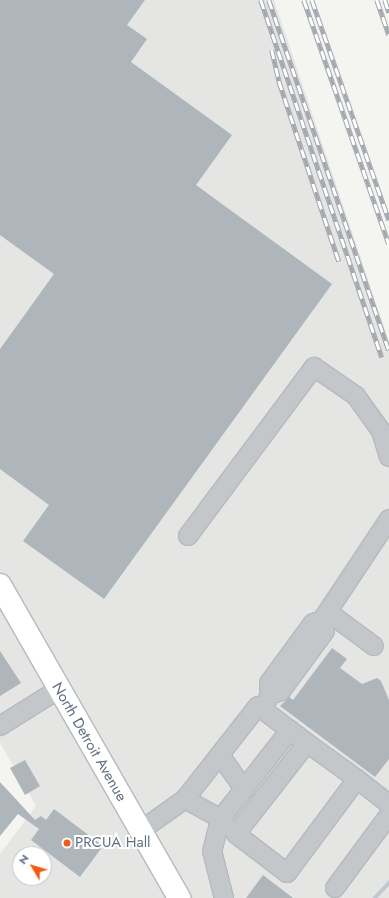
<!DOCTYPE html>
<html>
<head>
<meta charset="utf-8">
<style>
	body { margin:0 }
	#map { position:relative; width:389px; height:898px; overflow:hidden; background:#f4f5f0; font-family:Jost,sans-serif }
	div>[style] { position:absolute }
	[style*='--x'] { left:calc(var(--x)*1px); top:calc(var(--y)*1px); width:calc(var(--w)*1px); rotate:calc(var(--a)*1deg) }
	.built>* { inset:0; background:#e5e6e3 }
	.stream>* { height:3.5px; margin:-1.75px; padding:0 1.75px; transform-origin:1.75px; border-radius:1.75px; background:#bfc9cf }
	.building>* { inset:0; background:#aeb5bb }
	.roads { filter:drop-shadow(1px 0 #b6babe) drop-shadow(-1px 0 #b6babe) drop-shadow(0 1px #b6babe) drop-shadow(0 -1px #b6babe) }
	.minor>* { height:18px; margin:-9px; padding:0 9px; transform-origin:9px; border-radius:9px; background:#c3c7ca }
	.major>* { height:22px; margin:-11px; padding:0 11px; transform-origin:11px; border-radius:11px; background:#fff }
	.rail>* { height:4.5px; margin-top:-2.25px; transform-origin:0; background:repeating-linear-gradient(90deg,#fff 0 9px,#a3a8af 0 18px); box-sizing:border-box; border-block:1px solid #a3a8af }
	.dots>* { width:11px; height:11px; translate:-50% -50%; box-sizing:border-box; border:2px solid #fff; border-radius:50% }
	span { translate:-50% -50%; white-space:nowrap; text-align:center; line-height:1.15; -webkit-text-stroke:4px #fff; paint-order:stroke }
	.street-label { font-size:15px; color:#617184 }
	.poi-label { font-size:15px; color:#617184 }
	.left { translate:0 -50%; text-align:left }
	.north { position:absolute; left:12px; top:846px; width:40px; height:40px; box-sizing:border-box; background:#fff; border:1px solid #c0c6ce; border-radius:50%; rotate:308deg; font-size:11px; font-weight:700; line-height:16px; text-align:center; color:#617184 }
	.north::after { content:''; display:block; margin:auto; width:14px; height:18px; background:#f15b13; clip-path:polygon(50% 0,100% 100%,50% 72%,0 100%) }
</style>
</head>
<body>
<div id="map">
	<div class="built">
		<i style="clip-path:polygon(evenodd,0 0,274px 0,389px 342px,389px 898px,0 898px,0 854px,36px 806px,0 743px,0 0,20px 854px,44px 854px,44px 878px,20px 878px,20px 854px)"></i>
	</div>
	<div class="stream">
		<i style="--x:375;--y:898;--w:21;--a:-47"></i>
	</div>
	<div class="building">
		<i style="clip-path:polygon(0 0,145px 0,127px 25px,147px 39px,131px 62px,232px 135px,196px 185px,332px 284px,104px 599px,23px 541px,49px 505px,0 469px,0 349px,54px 274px,0 235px)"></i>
		<i style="clip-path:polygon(332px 648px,347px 659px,340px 668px,362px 684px,377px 678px,381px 681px,389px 700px,389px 759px,375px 777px,280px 706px,289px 697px,293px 700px)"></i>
		<i style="clip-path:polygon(0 651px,21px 683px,0 696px)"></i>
		<i style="clip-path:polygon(25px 760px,40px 786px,25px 795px,10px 768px)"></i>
		<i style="clip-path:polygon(0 782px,35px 820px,41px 816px,46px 820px,54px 809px,103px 846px,80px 877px,31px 840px,39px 829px,18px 814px,0 836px)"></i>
		<i style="clip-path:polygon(263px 875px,293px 898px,246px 898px)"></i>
	</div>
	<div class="roads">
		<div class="minor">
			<i style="--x:188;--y:536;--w:211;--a:-53.3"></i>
			<i style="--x:314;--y:367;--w:51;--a:34.6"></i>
			<i style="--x:356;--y:396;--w:43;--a:54.5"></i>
			<i style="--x:381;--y:431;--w:27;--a:73"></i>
			<i style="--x:328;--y:612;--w:57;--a:36.5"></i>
			<i style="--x:322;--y:620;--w:121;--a:-56.4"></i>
			<i style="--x:262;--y:709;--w:16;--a:-60"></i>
			<i style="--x:270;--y:695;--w:12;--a:-95"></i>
			<i style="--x:269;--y:683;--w:74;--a:-53.7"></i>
			<i style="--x:313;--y:623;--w:9;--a:-18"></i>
			<i style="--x:322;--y:620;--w:11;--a:75"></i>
			<i style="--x:325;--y:631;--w:74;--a:126.3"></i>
			<i style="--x:281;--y:691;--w:12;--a:160"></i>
			<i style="--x:0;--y:726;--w:70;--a:-32.1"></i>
			<i style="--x:220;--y:755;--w:42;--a:54.8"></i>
			<i style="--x:244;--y:789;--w:39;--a:128"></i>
			<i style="--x:220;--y:820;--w:32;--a:104"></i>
			<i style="--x:212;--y:851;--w:49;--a:75.7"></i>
			<i style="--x:357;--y:779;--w:41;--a:38"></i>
			<i style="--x:244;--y:789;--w:75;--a:-52.1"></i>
			<i style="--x:185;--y:799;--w:118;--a:-51.9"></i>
			<i style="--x:258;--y:706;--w:61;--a:37.1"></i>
			<i style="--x:307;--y:743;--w:115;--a:128"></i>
			<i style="--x:236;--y:834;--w:64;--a:37.4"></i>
			<i style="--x:287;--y:873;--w:117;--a:-53.3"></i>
			<i style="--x:357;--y:779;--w:62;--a:-144.2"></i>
			<i style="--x:140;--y:831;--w:55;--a:-35.4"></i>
			<i style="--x:185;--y:799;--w:38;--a:29"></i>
			<i style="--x:218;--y:817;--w:14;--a:45"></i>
			<i style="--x:335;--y:888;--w:91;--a:-53.5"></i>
		</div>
		<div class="major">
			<i style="--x:0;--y:585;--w:361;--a:60.2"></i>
		</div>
	</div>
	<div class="rail">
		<i style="--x:261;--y:0;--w:377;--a:71.3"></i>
		<i style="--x:269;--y:0;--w:370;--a:71.1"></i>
		<i style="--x:304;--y:0;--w:258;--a:70.8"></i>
		<i style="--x:312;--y:0;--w:233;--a:70.7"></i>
		<i style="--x:377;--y:0;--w:37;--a:71"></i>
		<i style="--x:385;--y:0;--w:13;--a:72"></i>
		<i style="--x:272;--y:50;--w:32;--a:77"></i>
		<i style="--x:279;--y:81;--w:190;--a:71.6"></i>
	</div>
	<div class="dots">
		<i style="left:67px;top:843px;background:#f15b13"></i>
	</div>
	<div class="street-label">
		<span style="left:89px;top:742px;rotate:60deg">North Detroit Avenue</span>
	</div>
	<div class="poi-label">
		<span class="left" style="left:75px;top:843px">PRCUA Hall</span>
	</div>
	<div class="north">N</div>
</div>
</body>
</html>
